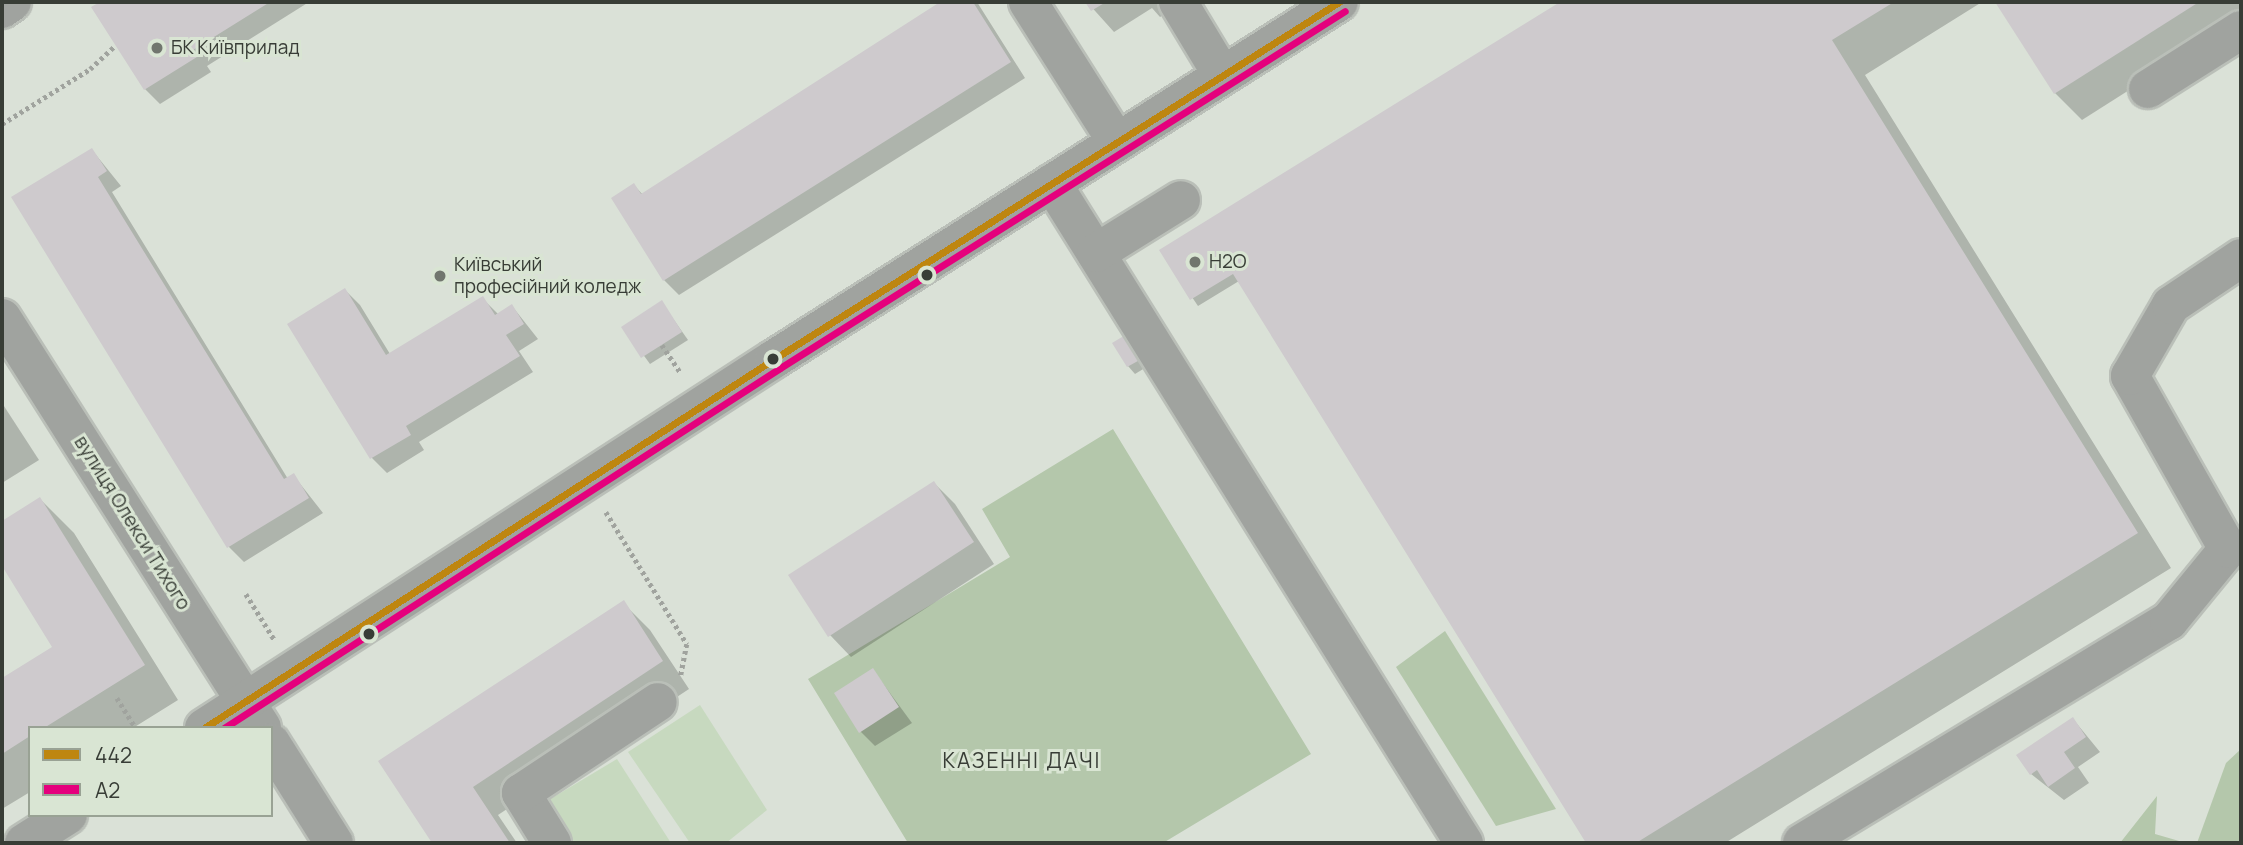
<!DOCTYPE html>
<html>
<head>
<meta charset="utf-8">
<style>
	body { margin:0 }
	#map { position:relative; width:2243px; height:845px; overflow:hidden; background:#dae1d7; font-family:Manrope,sans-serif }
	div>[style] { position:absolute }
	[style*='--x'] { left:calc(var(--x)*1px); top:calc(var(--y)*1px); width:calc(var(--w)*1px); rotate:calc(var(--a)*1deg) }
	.green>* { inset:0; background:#c7d9bf }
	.forest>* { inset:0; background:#b4c7ab }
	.shadow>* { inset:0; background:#0003 }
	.building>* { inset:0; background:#cecacd }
	.path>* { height:4.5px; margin-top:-2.25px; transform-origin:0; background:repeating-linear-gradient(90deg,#a0a39e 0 3.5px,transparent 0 7px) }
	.roads { filter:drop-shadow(2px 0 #babfb8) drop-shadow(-2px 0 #babfb8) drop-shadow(0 2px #babfb8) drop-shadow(0 -2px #babfb8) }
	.minor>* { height:38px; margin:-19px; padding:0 19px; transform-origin:19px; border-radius:19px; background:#a0a39f }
	.bus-1>* { height:7px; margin:-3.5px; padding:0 3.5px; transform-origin:3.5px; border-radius:3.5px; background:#be8610 }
	.bus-2>* { height:7px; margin:-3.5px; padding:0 3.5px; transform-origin:3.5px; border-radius:3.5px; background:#e5007d }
	.dots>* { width:19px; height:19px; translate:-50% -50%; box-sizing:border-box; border:4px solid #d9e5d3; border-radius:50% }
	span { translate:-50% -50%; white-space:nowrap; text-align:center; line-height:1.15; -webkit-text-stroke:6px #d9e5d3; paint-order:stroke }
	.poi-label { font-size:19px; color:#383d36 }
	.left { translate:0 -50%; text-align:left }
	.street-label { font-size:19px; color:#383d36 }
	.neighbourhood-label { font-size:21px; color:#383d36; letter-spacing:2px }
	.frame { position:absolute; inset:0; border:4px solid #383d36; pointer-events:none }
	.legend { position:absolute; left:28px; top:726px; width:245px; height:91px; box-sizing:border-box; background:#d9e5d3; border:2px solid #99a294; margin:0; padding:9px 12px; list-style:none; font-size:21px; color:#383d36 }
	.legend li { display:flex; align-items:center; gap:14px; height:35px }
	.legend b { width:35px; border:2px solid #99a294 }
</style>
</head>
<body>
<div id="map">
	<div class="green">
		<i style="clip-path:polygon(700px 705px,767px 810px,726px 843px,690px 843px,628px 752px)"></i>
		<i style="clip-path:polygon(617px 759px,671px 843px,571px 843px,547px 801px)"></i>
	</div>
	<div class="forest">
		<i style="clip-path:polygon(1113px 429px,1311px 754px,1163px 843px,908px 843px,808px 679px,1010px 557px,982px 509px)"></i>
		<i style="clip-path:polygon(1445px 631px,1556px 809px,1496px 826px,1396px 667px)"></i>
		<i style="clip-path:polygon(2241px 749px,2241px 843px,2197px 843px,2226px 763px)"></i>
		<i style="clip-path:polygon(2157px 796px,2155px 834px,2186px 843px,2120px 843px)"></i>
	</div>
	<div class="shadow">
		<i style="clip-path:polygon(103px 2px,309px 2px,207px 66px,211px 72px,160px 104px,145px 89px,94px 8px)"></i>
		<i style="clip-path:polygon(942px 2px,977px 2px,1025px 78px,679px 295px,664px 280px,634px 185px,643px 195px,944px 5px)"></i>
		<i style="clip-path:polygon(1087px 2px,1184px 2px,1160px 17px,1152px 8px,1114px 32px)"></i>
		<i style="clip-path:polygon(1564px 2px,1982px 2px,1865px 75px,2171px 568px,1725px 843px,1588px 843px,1239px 281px,1198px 306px,1161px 251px)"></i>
		<i style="clip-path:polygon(1997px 2px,2241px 2px,2241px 19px,2082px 120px,2055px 93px)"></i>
		<i style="clip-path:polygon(92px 150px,121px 186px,112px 192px,288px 479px,294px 476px,323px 513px,244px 562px,229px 547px,13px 198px)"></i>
		<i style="clip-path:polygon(345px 290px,360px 305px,390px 354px,482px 298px,498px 314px,512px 306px,538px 339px,519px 351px,533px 372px,419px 442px,424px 450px,387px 473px,372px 458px,289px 324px)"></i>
		<i style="clip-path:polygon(662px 303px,688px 340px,650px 364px,623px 327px)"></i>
		<i style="clip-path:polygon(1139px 340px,1153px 363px,1135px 374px,1128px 366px)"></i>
		<i style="clip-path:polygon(2px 403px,39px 460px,2px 483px)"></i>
		<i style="clip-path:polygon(934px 483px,955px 504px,994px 564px,851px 657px,830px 635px)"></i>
		<i style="clip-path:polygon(40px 499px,74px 533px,178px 700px,133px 728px,30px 728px,30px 792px,2px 809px,2px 680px,54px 648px,2px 563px,2px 523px)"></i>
		<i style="clip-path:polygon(623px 603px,650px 630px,689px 689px,498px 815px,517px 843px,434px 843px,381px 762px)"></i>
		<i style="clip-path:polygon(873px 670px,912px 723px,875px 746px,860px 731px)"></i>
		<i style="clip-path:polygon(2073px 719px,2100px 752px,2078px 767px,2089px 783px,2064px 800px,2031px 774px)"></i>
	</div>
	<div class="building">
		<i style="clip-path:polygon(100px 2px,270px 2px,193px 50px,197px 57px,144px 90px,91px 7px)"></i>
		<i style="clip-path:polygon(940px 2px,973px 2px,1011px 62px,663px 281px,611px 198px,634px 183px,641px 194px)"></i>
		<i style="clip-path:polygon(1085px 2px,1106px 2px,1091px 11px)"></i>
		<i style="clip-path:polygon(1560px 2px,1894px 2px,1832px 40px,2138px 533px,1636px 843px,1586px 843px,1233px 274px,1190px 300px,1159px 250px)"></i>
		<i style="clip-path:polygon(1995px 2px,2199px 2px,2054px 94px)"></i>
		<i style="clip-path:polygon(92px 148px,107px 171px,98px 177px,284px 479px,294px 473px,309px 498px,227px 548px,11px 197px)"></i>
		<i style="clip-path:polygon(345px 288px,386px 355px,483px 296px,495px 315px,512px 304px,524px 324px,506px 335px,520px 356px,406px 426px,411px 435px,370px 459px,287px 324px)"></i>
		<i style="clip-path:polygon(662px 300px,682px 332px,641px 358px,621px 327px)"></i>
		<i style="clip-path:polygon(1132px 331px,1147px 356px,1127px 367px,1112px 343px)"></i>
		<i style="clip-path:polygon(934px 481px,974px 542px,828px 637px,788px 575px)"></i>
		<i style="clip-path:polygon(40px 497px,145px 665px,44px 728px,30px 728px,30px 736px,2px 754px,2px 678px,52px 647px,2px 566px,2px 521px)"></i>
		<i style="clip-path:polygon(624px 600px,663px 661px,473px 787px,510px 843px,432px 843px,378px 761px)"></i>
		<i style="clip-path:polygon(873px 668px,899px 707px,859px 733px,834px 693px)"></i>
		<i style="clip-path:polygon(2073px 717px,2086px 737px,2064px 752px,2075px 768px,2048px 787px,2037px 770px,2030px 775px,2016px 755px)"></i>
	</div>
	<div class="path">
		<i style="--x:2;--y:124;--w:104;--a:-32"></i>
		<i style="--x:90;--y:69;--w:34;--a:-43"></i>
		<i style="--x:662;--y:345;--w:34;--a:56"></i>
		<i style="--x:606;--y:512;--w:155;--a:58.5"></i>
		<i style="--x:687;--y:644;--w:33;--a:101"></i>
		<i style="--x:246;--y:594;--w:53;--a:58.1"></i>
		<i style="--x:117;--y:698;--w:36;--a:58"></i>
	</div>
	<div class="roads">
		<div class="minor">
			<i style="--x:1028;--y:2;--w:166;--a:57.6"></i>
			<i style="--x:1178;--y:2;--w:85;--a:58.9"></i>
			<i style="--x:2;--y:9;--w:12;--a:-35"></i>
			<i style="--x:2148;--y:89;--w:110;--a:-32.4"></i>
			<i style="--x:1052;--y:183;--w:778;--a:58.03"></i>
			<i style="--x:1096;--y:253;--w:100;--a:-31.9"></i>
			<i style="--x:2;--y:318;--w:485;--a:57.6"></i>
			<i style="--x:204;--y:728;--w:679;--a:-32.92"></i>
			<i style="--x:774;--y:359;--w:668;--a:-32.29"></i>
			<i style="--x:271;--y:743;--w:118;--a:57.8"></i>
			<i style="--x:24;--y:843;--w:52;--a:-32.5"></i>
			<i style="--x:552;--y:843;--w:59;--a:-121.8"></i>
			<i style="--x:521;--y:793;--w:164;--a:-33.6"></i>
			<i style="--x:1802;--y:843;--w:429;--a:-31.2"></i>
			<i style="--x:2169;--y:621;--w:93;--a:-50.7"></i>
			<i style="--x:2228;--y:549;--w:199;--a:-119.5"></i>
			<i style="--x:2130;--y:376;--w:82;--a:-60"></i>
			<i style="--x:2171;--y:305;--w:84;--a:-33.9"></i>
		</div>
	</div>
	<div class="bus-1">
		<i style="--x:204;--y:728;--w:679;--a:-32.92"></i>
		<i style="--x:774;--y:359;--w:668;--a:-32.29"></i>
	</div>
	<div class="bus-2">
		<i style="--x:224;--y:728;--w:662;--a:-32.92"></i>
		<i style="--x:780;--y:368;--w:668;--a:-32.29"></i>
	</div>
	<div class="dots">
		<i style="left:157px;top:48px;background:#71766e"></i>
		<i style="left:1195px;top:262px;background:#71766e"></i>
		<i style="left:927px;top:275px;background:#383d36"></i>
		<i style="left:440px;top:276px;background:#71766e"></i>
		<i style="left:773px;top:359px;background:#383d36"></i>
		<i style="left:369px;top:634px;background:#383d36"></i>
	</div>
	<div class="poi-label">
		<span class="left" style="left:171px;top:48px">БК Київприлад</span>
		<span class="left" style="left:1209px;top:262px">H2O</span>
		<span class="left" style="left:454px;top:276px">Київський<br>професійний коледж</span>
	</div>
	<div class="street-label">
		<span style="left:132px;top:523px;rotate:58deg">вулиця Олекси Тихого</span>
	</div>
	<div class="neighbourhood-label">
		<span style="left:1022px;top:760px">КАЗЕННІ ДАЧІ</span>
	</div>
	<div class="frame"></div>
	<ul class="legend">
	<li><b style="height:9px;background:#be8610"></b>442</li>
	<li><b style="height:9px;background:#e5007d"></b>А2</li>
	</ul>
</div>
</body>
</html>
